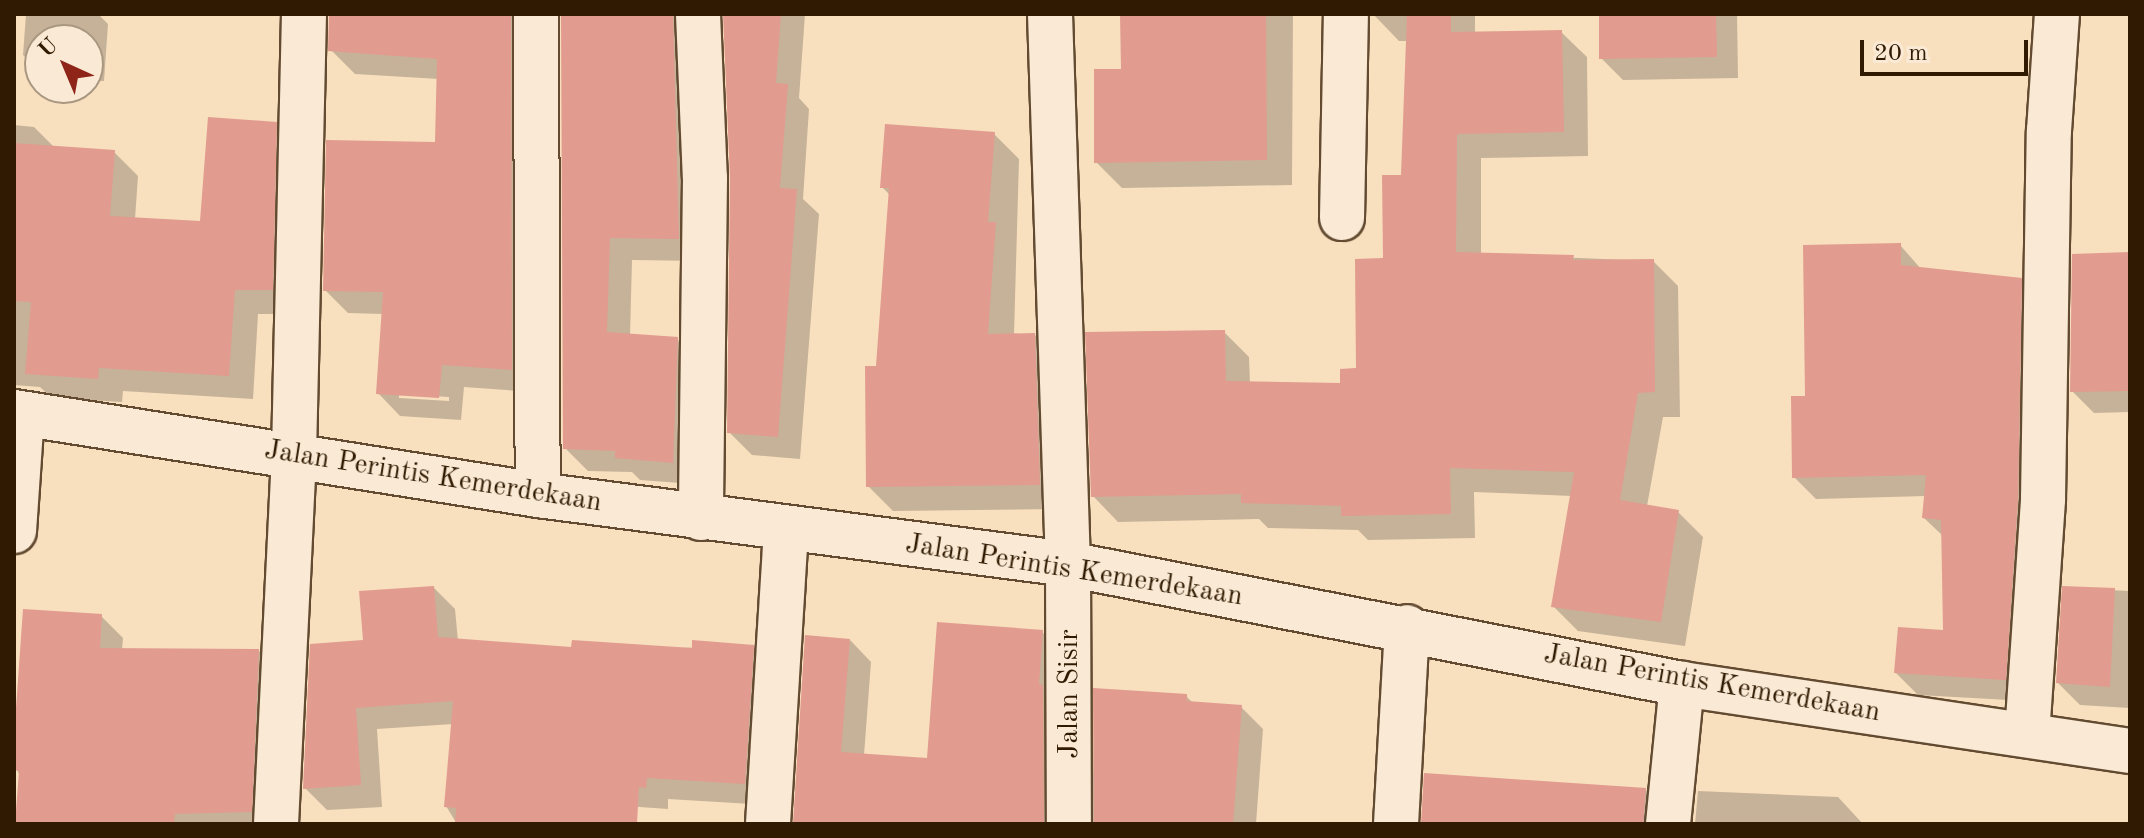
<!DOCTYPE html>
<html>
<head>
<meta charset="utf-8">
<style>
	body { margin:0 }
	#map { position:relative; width:2144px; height:838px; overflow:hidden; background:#f8dfbe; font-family:"Old Standard TT",serif }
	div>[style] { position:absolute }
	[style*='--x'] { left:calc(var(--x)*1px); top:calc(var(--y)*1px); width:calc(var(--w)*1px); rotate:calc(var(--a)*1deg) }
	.shadow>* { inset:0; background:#0003 }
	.building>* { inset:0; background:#e19b8f }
	.roads { filter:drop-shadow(2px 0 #624b31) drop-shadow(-2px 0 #624b31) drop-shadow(0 2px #624b31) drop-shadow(0 -2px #624b31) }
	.minor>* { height:44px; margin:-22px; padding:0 22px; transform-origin:22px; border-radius:22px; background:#faead5 }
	span { translate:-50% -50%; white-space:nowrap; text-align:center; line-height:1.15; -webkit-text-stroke:8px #faead5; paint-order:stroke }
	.street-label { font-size:28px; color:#301a02 }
	.frame { position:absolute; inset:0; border:16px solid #301a02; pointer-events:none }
	.north { position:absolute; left:24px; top:24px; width:80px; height:80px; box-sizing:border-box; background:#faead5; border:2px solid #a99781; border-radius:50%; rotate:316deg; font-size:22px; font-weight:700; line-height:32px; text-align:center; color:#301a02 }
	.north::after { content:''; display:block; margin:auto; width:28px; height:36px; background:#8f2418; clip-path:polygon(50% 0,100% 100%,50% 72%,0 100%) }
	.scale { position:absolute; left:1860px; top:40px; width:168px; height:36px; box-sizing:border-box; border:4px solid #301a02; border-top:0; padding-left:10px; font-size:24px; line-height:28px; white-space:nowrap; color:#301a02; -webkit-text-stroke:6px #faead5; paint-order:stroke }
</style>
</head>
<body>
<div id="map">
	<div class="shadow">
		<i style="clip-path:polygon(26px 14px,98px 14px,108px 24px,104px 81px,88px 80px,88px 40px,40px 40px,40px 71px,23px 55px)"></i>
		<i style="clip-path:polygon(evenodd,335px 14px,805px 14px,799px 98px,809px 109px,803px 199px,819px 214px,800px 459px,752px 455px,729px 432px,732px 177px,725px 14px,707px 15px,701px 261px,632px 260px,630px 336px,677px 339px,700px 362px,695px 484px,640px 480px,632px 472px,588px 471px,565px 448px,563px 14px,546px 15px,534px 392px,464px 387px,461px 420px,400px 416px,378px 393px,383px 314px,348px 313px,325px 290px,436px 144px,439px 79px,355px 74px,332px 51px,335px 14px,399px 394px,449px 397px,449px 401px,399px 398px,399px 394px)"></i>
		<i style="clip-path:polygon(1122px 14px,1293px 14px,1292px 185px,1122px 188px,1096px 162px,1123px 70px)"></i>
		<i style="clip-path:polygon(1373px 14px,1475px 14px,1475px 34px,1561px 32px,1587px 57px,1588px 156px,1481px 158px,1481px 254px,1653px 261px,1678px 286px,1680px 417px,1663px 417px,1647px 506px,1678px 512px,1703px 537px,1685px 646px,1578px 631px,1553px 606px,1572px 496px,1474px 492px,1475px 538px,1368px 540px,1358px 530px,1268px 528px,1259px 519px,1118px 522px,1093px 496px,1224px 332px,1249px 357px,1250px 384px,1342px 385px,1359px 370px,1403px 177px,1408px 41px,1399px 41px)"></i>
		<i style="clip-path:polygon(1601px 14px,1737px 14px,1738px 78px,1623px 80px,1601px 58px)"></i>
		<i style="clip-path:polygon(276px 124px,300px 148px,296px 314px,258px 314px,253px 399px,123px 391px,122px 402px,52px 398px,40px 387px,14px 385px,14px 125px,34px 127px,55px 148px,114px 152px,138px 176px,135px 219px,202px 223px)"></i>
		<i style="clip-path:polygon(994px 134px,1019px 159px,1014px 335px,1035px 335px,1060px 360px,1064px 509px,893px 511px,868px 486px,891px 196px,882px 187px)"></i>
		<i style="clip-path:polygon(1900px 245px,1922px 270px,2021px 280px,2043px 302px,2027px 701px,1918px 695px,1896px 673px,1945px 632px,1943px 536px,1924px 518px,1926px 496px,1816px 499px,1794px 477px,1807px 398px)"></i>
		<i style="clip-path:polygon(2130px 254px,2130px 412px,2094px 413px,2072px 391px)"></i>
		<i style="clip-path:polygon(434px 588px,455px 609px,458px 641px,573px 649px,753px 647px,775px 669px,767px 805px,668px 799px,668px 809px,583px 803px,581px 824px,457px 824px,446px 806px,453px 724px,377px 729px,382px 807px,327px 810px,305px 788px,365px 642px)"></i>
		<i style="clip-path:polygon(2064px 588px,2130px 591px,2130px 708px,2080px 705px,2058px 683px)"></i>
		<i style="clip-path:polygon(101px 616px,123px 638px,122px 650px,259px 651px,280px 673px,273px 824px,17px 824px,20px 776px,14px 764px)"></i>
		<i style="clip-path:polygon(1042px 632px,1064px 653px,1067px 824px,795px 824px,850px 640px,871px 662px,864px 755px,929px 760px)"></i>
		<i style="clip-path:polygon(1095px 690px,1186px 696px,1193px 703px,1241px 707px,1263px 729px,1256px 824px,1092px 824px)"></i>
		<i style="clip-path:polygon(1646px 790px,1673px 817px,1673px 824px,1421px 824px)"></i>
		<i style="clip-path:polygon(1698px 791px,1838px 797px,1863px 824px,1695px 824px)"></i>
	</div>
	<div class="building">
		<i style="clip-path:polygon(329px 14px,511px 14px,512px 370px,442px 365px,439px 398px,376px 394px,383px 292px,323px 291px,326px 140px,435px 142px,437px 59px,328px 51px)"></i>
		<i style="clip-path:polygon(561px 14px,673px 14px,679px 239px,610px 238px,607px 332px,678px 337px,673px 463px,615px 458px,615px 451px,563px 449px)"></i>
		<i style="clip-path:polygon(723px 14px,781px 14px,776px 83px,788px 84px,780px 188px,797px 189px,778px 437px,727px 433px,730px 178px)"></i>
		<i style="clip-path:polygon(1120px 14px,1266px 14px,1267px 160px,1094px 163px,1094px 69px,1121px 69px)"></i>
		<i style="clip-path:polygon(1407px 14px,1451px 14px,1451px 32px,1562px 30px,1564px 132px,1457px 134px,1456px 252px,1574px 255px,1573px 260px,1654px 259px,1655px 392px,1638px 393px,1620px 500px,1679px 510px,1661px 622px,1551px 607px,1574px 472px,1450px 468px,1451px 514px,1341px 516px,1341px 506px,1241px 503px,1241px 494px,1091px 497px,1085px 332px,1225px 330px,1226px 381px,1340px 383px,1340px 369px,1356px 368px,1355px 259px,1383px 258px,1382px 175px,1401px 175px)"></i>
		<i style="clip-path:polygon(1599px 14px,1716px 14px,1717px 57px,1599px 59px)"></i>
		<i style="clip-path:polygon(208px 117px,277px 122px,273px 290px,235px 290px,229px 376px,99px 368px,98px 379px,25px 374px,31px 302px,14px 301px,14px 143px,115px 150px,110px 216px,200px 221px)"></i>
		<i style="clip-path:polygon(885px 124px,995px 132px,988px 222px,996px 222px,988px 334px,1035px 333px,1040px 485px,866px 487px,865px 366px,876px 366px,889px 188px,880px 188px)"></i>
		<i style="clip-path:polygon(1901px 243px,1901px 265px,2022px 278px,2018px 498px,2006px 680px,1894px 673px,1898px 627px,1943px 630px,1941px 520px,1922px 518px,1926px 475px,1792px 478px,1791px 396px,1805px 396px,1803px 245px)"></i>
		<i style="clip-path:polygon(2130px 252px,2130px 391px,2070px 392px,2072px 254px)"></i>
		<i style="clip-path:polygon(434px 586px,438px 637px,571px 647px,572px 640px,692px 648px,692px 640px,754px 645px,745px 784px,647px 778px,646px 788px,639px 787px,637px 824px,455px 824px,456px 808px,444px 807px,453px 701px,356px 708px,361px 785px,303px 789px,310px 644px,363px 640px,359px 591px)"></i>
		<i style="clip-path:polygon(2062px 586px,2115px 588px,2110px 687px,2056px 683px)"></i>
		<i style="clip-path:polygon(23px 609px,102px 614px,100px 648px,259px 649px,252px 812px,175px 814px,174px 824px,15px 824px,19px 771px,14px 770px,14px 736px)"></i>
		<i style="clip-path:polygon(937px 622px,1043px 630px,1039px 684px,1043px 685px,1044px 824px,793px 824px,805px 635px,850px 639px,841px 752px,927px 758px)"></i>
		<i style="clip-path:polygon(1093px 688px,1187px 694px,1187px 701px,1242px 705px,1233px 824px,1094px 824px)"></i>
		<i style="clip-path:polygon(1424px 773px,1646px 788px,1643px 824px,1421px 824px)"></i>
	</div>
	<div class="roads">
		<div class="minor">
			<i style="--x:536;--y:14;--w:481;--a:89.8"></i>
			<i style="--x:698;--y:14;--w:164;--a:87.6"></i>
			<i style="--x:705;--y:178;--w:340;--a:90.7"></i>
			<i style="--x:1050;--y:14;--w:550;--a:88.13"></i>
			<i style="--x:1068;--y:564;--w:260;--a:89.8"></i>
			<i style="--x:1342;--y:218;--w:204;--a:-88.9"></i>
			<i style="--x:14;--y:412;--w:531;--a:9"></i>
			<i style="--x:538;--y:495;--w:534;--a:7.42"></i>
			<i style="--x:1068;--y:564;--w:626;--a:11.06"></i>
			<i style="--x:1682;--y:684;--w:453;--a:8.5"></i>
			<i style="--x:14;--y:531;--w:117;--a:-86.1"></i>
			<i style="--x:2027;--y:735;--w:237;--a:-86.1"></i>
			<i style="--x:2043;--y:499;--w:368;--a:-89.1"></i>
			<i style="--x:2049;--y:131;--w:117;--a:-86.1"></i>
			<i style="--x:276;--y:824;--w:370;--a:-87.2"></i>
			<i style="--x:294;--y:454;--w:440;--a:-88.7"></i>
			<i style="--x:768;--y:824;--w:296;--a:-86.5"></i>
			<i style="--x:1396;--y:824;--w:197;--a:-86.8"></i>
			<i style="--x:1668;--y:824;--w:141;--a:-84.3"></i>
		</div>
	</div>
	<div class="street-label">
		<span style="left:433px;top:477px;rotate:9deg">Jalan Perintis Kemerdekaan</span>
		<span style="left:1074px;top:571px;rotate:9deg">Jalan Perintis Kemerdekaan</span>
		<span style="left:1712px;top:684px;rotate:10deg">Jalan Perintis Kemerdekaan</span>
		<span style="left:1070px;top:694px;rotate:-90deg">Jalan Sisir</span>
	</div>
	<div class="frame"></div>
	<div class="north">U</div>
	<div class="scale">20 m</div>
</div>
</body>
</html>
